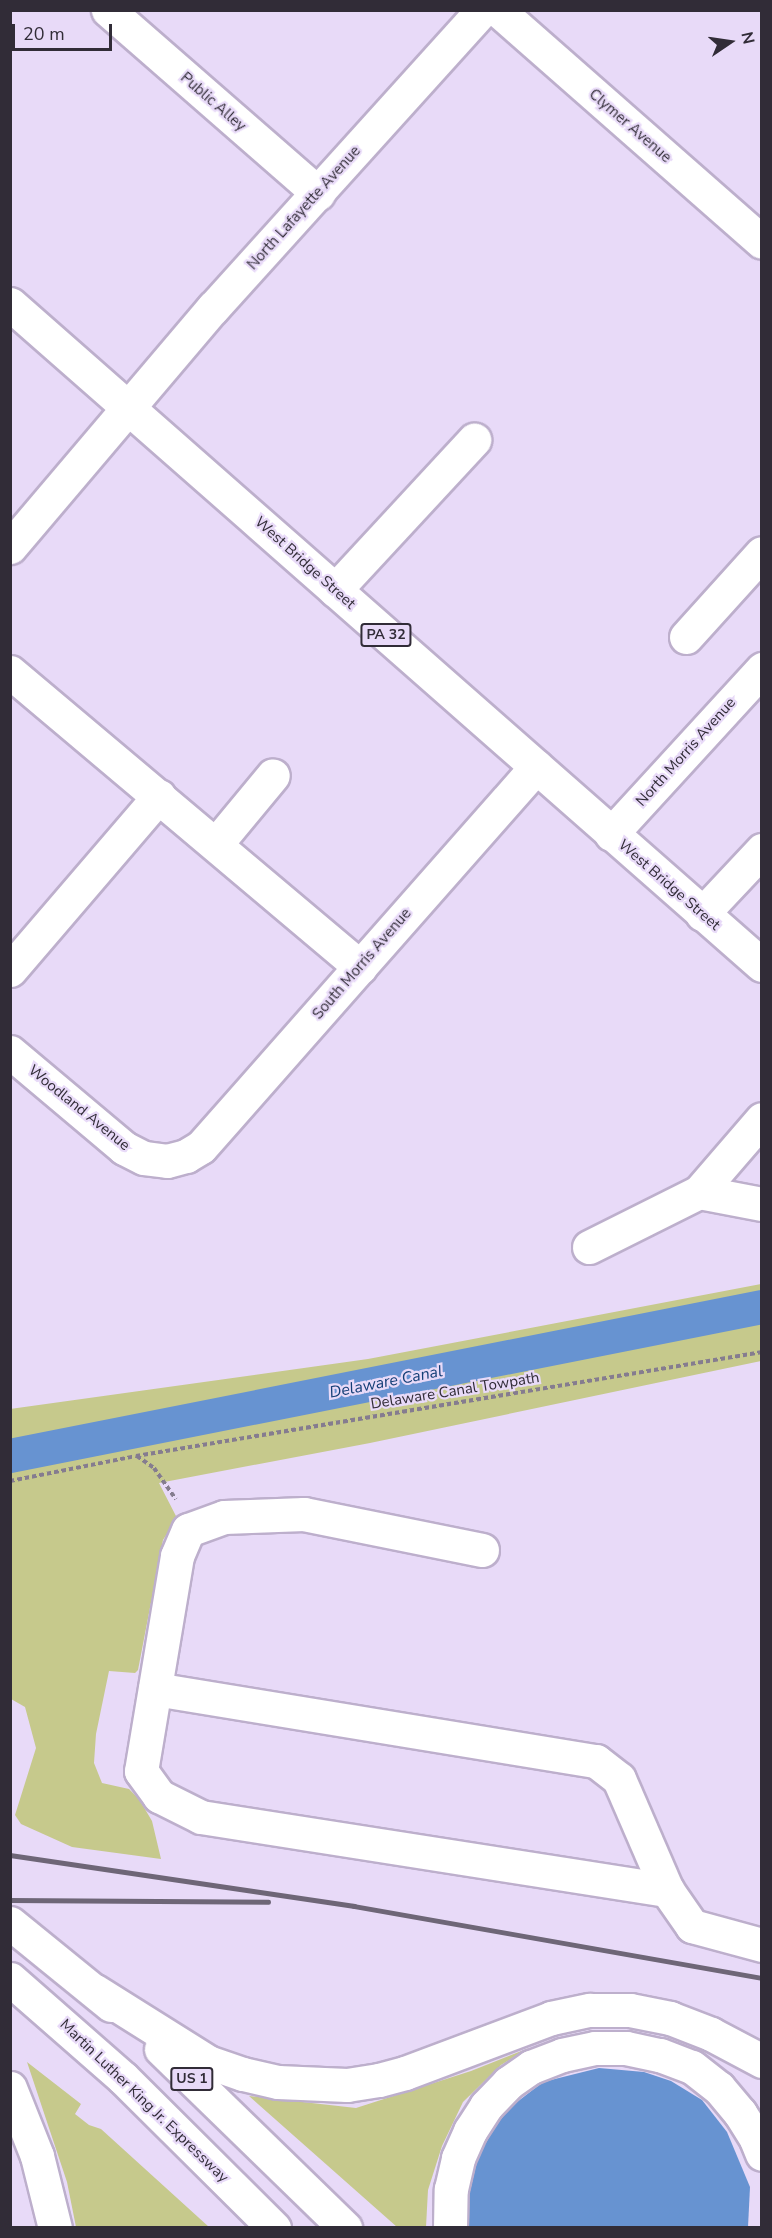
<!DOCTYPE html>
<html>
<head>
<meta charset="utf-8">
<style>
	body { margin:0 }
	#map { position:relative; width:772px; height:2238px; overflow:hidden; background:#e8daf8; font-family:"Nunito Sans",sans-serif }
	div>[style] { position:absolute }
	[style*='--x'] { left:calc(var(--x)*1px); top:calc(var(--y)*1px); width:calc(var(--w)*1px); rotate:calc(var(--a)*1deg) }
	.green>* { inset:0; background:#c6c98c }
	.water>* { inset:0; background:#6793d1 }
	.canal>* { height:34px; margin:-17px; padding:0 17px; transform-origin:17px; border-radius:17px; background:#6793d1 }
	.path>* { height:4px; margin-top:-2px; transform-origin:0; background:repeating-linear-gradient(90deg,#857c8f 0 4.5px,transparent 0 7.5px) }
	.roads { filter:drop-shadow(2px 0 #bdafcc) drop-shadow(-2px 0 #bdafcc) drop-shadow(0 2px #bdafcc) drop-shadow(0 -2px #bdafcc) }
	.minor>* { height:33px; margin:-16.5px; padding:0 16.5px; transform-origin:16.5px; border-radius:16.5px; background:#fff }
	.major>* { height:33px; margin:-16.5px; padding:0 16.5px; transform-origin:16.5px; border-radius:16.5px; background:#fff }
	.highway>* { height:33px; margin:-16.5px; padding:0 16.5px; transform-origin:16.5px; border-radius:16.5px; background:#fff }
	.rail>* { height:4.5px; margin:-2.25px; padding:0 2.25px; transform-origin:2.25px; border-radius:2.25px; background:#6e6677 }
	span { translate:-50% -50%; white-space:nowrap; text-align:center; line-height:1.15; -webkit-text-stroke:4.5px #e8daf8; paint-order:stroke }
	.shield-label span { padding:2px 4px; background:#e8daf8; border:2px solid; border-radius:4px; -webkit-text-stroke-width:0 }
	.shield-label { font-size:14px; color:#312c37; font-weight:700 }
	.street-label { font-size:15px; color:#312c37 }
	.water-label { font-size:16px; color:#133e76; font-style:italic }
	.frame { position:absolute; inset:0; border:12px solid #312c37; pointer-events:none }
	.north { position:absolute; left:700px; top:12px; width:60px; height:60px; -webkit-text-stroke:4px #e8daf8; paint-order:stroke; rotate:77deg; font-size:16px; font-weight:700; line-height:24px; text-align:center; color:#312c37 }
	.north::after { content:''; display:block; margin:auto; width:21px; height:27px; background:#312c37; clip-path:polygon(50% 0,100% 100%,50% 72%,0 100%) }
	.scale { position:absolute; left:12px; top:24px; width:100px; height:27px; box-sizing:border-box; border:3px solid #312c37; border-top:0; padding-left:8px; font-size:18px; line-height:21px; white-space:nowrap; color:#312c37; -webkit-text-stroke:4px #e8daf8; paint-order:stroke }
</style>
</head>
<body>
<div id="map">
	<div class="green">
		<i style="clip-path:polygon(761px 1284px,761px 1361px,370px 1443px,159px 1483px,177px 1518px,163px 1540px,138px 1670px,135px 1673px,109px 1671px,96px 1734px,94px 1763px,102px 1783px,129px 1789px,139px 1799px,152px 1821px,161px 1859px,72px 1847px,21px 1824px,15px 1815px,36px 1748px,25px 1707px,11px 1699px,10px 1409px,368px 1359px)"></i>
		<i style="clip-path:polygon(529px 2048px,501px 2065px,463px 2102px,442px 2146px,428px 2190px,426px 2227px,397px 2227px,249px 2096px,356px 2108px,471px 2071px)"></i>
		<i style="clip-path:polygon(27px 2062px,81px 2104px,75px 2114px,89px 2125px,101px 2129px,209px 2227px,76px 2227px,67px 2182px)"></i>
	</div>
	<div class="water">
		<i style="clip-path:polygon(599px 2068px,644px 2072px,671px 2081px,702px 2100px,727px 2132px,750px 2187px,748px 2227px,468px 2227px,467px 2191px,479px 2153px,504px 2112px,543px 2082px)"></i>
	</div>
	<div class="canal">
		<i style="--x:10;--y:1456;--w:767;--a:-11.21"></i>
	</div>
	<div class="path">
		<i style="--x:137;--y:1456;--w:21;--a:35"></i>
		<i style="--x:154;--y:1468;--w:38;--a:55"></i>
		<i style="--x:10;--y:1481;--w:128;--a:-11.2"></i>
		<i style="--x:136;--y:1456;--w:635;--a:-9.43"></i>
	</div>
	<div class="roads">
		<div class="minor">
			<i style="--x:108;--y:10;--w:279;--a:41.1"></i>
			<i style="--x:498;--y:10;--w:351;--a:41.3"></i>
			<i style="--x:10;--y:547;--w:314;--a:-49.7"></i>
			<i style="--x:213;--y:308;--w:401;--a:-47.9"></i>
			<i style="--x:335;--y:590;--w:205;--a:-47.2"></i>
			<i style="--x:686;--y:637;--w:113;--a:-47.9"></i>
			<i style="--x:10;--y:672;--w:458;--a:40.1"></i>
			<i style="--x:611;--y:834;--w:224;--a:-47.5"></i>
			<i style="--x:216;--y:844;--w:89;--a:-50.4"></i>
			<i style="--x:702;--y:914;--w:88;--a:-46.8"></i>
			<i style="--x:10;--y:970;--w:229;--a:-49.4"></i>
			<i style="--x:10;--y:1052;--w:149;--a:40.1"></i>
			<i style="--x:124;--y:1148;--w:22;--a:27"></i>
			<i style="--x:144;--y:1158;--w:23;--a:7"></i>
			<i style="--x:167;--y:1161;--w:20;--a:-15"></i>
			<i style="--x:186;--y:1156;--w:17;--a:-31"></i>
			<i style="--x:201;--y:1147;--w:507;--a:-48.6"></i>
			<i style="--x:699;--y:1192;--w:64;--a:10.8"></i>
			<i style="--x:589;--y:1247;--w:123;--a:-26.6"></i>
			<i style="--x:699;--y:1192;--w:96;--a:-49.2"></i>
			<i style="--x:482;--y:1550;--w:182;--a:-168.6"></i>
			<i style="--x:304;--y:1514;--w:80;--a:177.9"></i>
			<i style="--x:224;--y:1517;--w:38;--a:160"></i>
			<i style="--x:188;--y:1530;--w:28;--a:113"></i>
			<i style="--x:177;--y:1556;--w:218;--a:99.5"></i>
			<i style="--x:141;--y:1771;--w:31;--a:54"></i>
			<i style="--x:159;--y:1796;--w:47;--a:26.6"></i>
			<i style="--x:201;--y:1817;--w:472;--a:8.9"></i>
			<i style="--x:667;--y:1890;--w:44;--a:55.2"></i>
			<i style="--x:692;--y:1926;--w:73;--a:15.2"></i>
			<i style="--x:155;--y:1689;--w:447;--a:9.3"></i>
			<i style="--x:596;--y:1761;--w:29;--a:38"></i>
			<i style="--x:619;--y:1779;--w:121;--a:66.6"></i>
		</div>
		<div class="major">
			<i style="--x:10;--y:304;--w:1001;--a:41.32"></i>
		</div>
		<div class="highway">
			<i style="--x:10;--y:1923;--w:130;--a:39.1"></i>
			<i style="--x:10;--y:1979;--w:150;--a:41.2"></i>
			<i style="--x:123;--y:2078;--w:213;--a:44.8"></i>
			<i style="--x:95;--y:1991;--w:133;--a:32.1"></i>
			<i style="--x:208;--y:2062;--w:37;--a:19"></i>
			<i style="--x:243;--y:2074;--w:36;--a:13"></i>
			<i style="--x:278;--y:2082;--w:69;--a:2.5"></i>
			<i style="--x:347;--y:2085;--w:32;--a:-9"></i>
			<i style="--x:379;--y:2080;--w:27;--a:-15"></i>
			<i style="--x:405;--y:2073;--w:156;--a:-20.6"></i>
			<i style="--x:551;--y:2018;--w:40;--a:-12"></i>
			<i style="--x:590;--y:2010;--w:40;--a:0"></i>
			<i style="--x:630;--y:2010;--w:41;--a:11.3"></i>
			<i style="--x:670;--y:2018;--w:44;--a:21.3"></i>
			<i style="--x:711;--y:2034;--w:58;--a:27.9"></i>
			<i style="--x:161;--y:2049;--w:257;--a:44.2"></i>
			<i style="--x:10;--y:2088;--w:73;--a:68.3"></i>
			<i style="--x:37;--y:2156;--w:74;--a:76"></i>
			<i style="--x:450;--y:2228;--w:39;--a:-89"></i>
			<i style="--x:451;--y:2189;--w:32;--a:-77"></i>
			<i style="--x:458;--y:2158;--w:30;--a:-66"></i>
			<i style="--x:470;--y:2131;--w:30;--a:-57"></i>
			<i style="--x:486;--y:2106;--w:32;--a:-46"></i>
			<i style="--x:508;--y:2083;--w:28;--a:-35"></i>
			<i style="--x:531;--y:2067;--w:33;--a:-21"></i>
			<i style="--x:562;--y:2055;--w:34;--a:-12"></i>
			<i style="--x:595;--y:2048;--w:31;--a:0"></i>
			<i style="--x:626;--y:2048;--w:35;--a:12"></i>
			<i style="--x:660;--y:2055;--w:34;--a:21"></i>
			<i style="--x:692;--y:2067;--w:34;--a:38"></i>
			<i style="--x:719;--y:2088;--w:33;--a:50"></i>
			<i style="--x:740;--y:2113;--w:31;--a:58"></i>
			<i style="--x:756;--y:2139;--w:16;--a:68"></i>
		</div>
	</div>
	<div class="rail">
		<i style="--x:10;--y:1855;--w:348;--a:8.4"></i>
		<i style="--x:354;--y:1906;--w:414;--a:10"></i>
		<i style="--x:10;--y:1900;--w:258;--a:0.4"></i>
	</div>
	<div class="shield-label">
		<span style="left:386px;top:635px">PA 32</span>
		<span style="left:192px;top:2079px">US 1</span>
	</div>
	<div class="street-label">
		<span style="left:213px;top:102px;rotate:41deg">Public Alley</span>
		<span style="left:630px;top:126px;rotate:41deg">Clymer Avenue</span>
		<span style="left:304px;top:208px;rotate:-48deg">North Lafayette Avenue</span>
		<span style="left:305px;top:563px;rotate:42deg">West Bridge Street</span>
		<span style="left:686px;top:752px;rotate:-48deg">North Morris Avenue</span>
		<span style="left:669px;top:885px;rotate:41deg">West Bridge Street</span>
		<span style="left:362px;top:964px;rotate:-49deg">South Morris Avenue</span>
		<span style="left:79px;top:1108px;rotate:39deg">Woodland Avenue</span>
		<span style="left:455px;top:1391px;rotate:-9deg">Delaware Canal Towpath</span>
		<span style="left:144px;top:2101px;rotate:44deg">Martin Luther King Jr. Expressway</span>
	</div>
	<div class="water-label">
		<span style="left:386px;top:1382px;rotate:-11deg">Delaware Canal</span>
	</div>
	<div class="frame"></div>
	<div class="north">N</div>
	<div class="scale">20 m</div>
</div>
</body>
</html>
